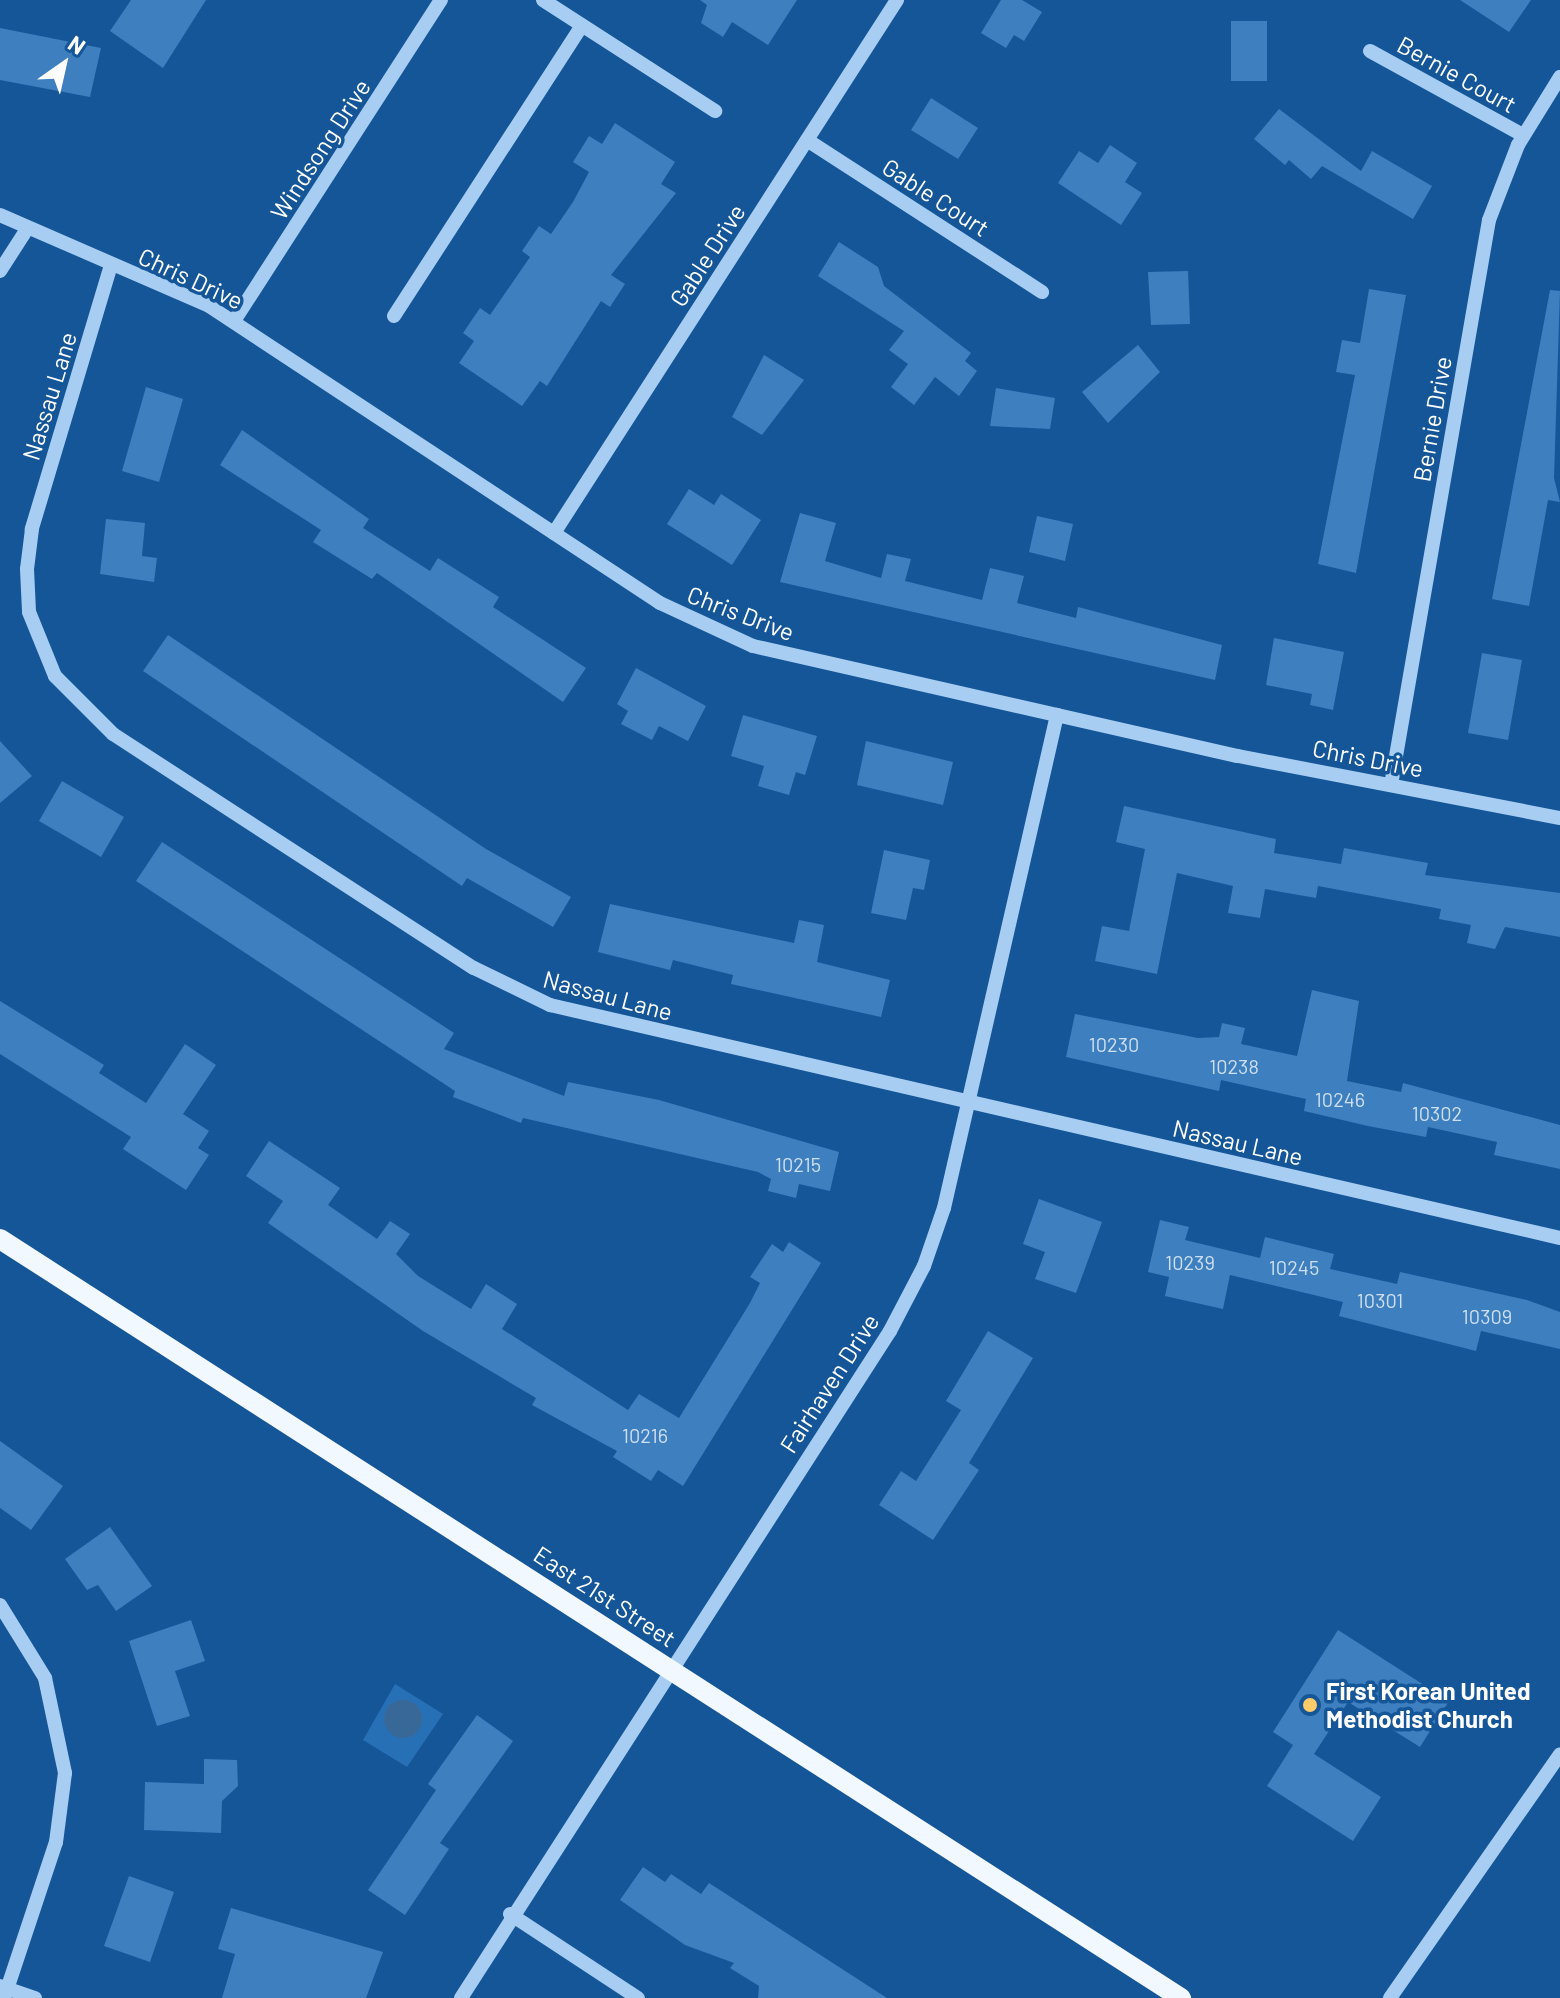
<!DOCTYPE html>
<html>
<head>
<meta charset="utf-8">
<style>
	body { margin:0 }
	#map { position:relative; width:1560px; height:1998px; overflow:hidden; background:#155698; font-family:Barlow,sans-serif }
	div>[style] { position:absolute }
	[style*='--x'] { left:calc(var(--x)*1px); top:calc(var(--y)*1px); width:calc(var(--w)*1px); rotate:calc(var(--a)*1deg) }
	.green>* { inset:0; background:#2870b6 }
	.water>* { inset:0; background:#386897 }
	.round { border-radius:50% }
	.building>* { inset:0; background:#3d7fbf }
	.minor>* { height:14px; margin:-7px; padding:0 7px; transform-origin:7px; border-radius:7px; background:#a7cef2 }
	.major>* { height:20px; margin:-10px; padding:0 10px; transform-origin:10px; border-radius:10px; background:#f2f8ff }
	.dots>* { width:22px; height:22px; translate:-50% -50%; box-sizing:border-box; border:4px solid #155698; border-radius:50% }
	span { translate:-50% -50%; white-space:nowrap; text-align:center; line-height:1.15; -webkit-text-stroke:7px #155698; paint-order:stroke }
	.number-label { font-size:20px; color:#cedfef }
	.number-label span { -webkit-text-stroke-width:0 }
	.street-label { font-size:24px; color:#fff }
	.poi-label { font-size:24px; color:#fff; font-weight:700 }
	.left { translate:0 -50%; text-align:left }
	.north { position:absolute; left:24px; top:24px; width:80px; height:80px; -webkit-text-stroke:6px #155698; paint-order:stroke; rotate:34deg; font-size:22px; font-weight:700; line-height:32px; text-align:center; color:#fff }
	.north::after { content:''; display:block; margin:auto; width:28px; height:36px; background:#fff; clip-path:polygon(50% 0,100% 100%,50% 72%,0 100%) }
</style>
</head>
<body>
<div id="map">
	<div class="green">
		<i style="clip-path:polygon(395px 1684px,443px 1714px,407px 1767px,363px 1740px)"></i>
	</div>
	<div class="water">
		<i class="round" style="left:384px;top:1700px;width:38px;height:38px"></i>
	</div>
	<div class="building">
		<i style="clip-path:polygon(131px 0,206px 0,163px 68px,110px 31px)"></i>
		<i style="clip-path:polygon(700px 0,797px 0,768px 45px,732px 22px,723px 37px,701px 23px,707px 5px)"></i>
		<i style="clip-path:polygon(1001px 0,1022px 0,1042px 12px,1024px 41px,1014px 35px,1006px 48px,981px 33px)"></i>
		<i style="clip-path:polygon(1460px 0,1531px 0,1509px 32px)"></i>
		<i style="clip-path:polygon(1231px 21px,1267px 21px,1267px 81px,1231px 81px)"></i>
		<i style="clip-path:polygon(0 28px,101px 48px,90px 97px,0 80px)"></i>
		<i style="clip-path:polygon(931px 98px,978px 128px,958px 159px,911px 130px)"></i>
		<i style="clip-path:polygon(1279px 109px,1361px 171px,1372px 151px,1432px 186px,1413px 219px,1322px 166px,1311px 179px,1289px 160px,1285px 165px,1254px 139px)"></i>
		<i style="clip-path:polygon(615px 123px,675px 162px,661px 184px,676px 193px,611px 275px,625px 284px,610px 307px,601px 301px,547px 386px,540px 381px,522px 406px,459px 363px,474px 341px,463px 333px,480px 308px,490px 315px,530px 257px,522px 251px,539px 226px,551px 234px,573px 202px,589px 172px,573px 162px,589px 136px,602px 144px)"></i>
		<i style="clip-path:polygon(1110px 145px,1137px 163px,1125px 182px,1142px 193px,1121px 225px,1058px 183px,1079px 151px,1098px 163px)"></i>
		<i style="clip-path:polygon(839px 242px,878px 267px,884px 286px,971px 353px,965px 361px,977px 371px,959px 396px,935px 377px,914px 405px,891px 387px,908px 364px,889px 350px,904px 331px,818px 276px)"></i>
		<i style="clip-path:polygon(1188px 271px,1190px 324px,1151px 325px,1148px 272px)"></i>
		<i style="clip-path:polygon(1369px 289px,1406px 295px,1356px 573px,1318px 564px,1355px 375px,1336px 372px,1342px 340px,1360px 343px)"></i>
		<i style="clip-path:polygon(1550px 290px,1560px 291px,1554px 478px,1560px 502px,1548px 500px,1529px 606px,1492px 599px)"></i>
		<i style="clip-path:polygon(1138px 345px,1160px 372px,1108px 423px,1082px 392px)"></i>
		<i style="clip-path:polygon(764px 355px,804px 380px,762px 435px,732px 417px)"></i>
		<i style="clip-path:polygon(146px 387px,183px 399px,159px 482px,122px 471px)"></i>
		<i style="clip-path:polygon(996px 388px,1055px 398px,1050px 429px,990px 426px)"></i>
		<i style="clip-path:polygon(242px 430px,369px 519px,363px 528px,430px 571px,438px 558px,499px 597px,493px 607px,586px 668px,563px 702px,377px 573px,372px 579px,313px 542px,321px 530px,220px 465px)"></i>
		<i style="clip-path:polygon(689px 489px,714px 505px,721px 494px,761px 520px,732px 565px,667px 524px)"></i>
		<i style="clip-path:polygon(800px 513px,836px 523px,825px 561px,881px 578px,887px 554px,911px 559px,905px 581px,982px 600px,990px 568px,1024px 576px,1017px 603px,1076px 618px,1078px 607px,1222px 645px,1215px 680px,780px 582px)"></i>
		<i style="clip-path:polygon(1037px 516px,1073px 524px,1065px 561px,1029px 552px)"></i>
		<i style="clip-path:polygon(106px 519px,145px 523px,142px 556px,157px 558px,154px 582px,100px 574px)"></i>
		<i style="clip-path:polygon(168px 635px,486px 849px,571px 897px,553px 927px,467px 878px,462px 886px,143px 671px)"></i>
		<i style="clip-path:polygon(1274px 638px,1344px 652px,1333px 710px,1310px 705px,1312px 694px,1266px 685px)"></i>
		<i style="clip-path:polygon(1482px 653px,1522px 660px,1508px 740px,1468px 733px)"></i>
		<i style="clip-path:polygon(636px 668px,706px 706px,688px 741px,659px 726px,652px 740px,621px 724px,628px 711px,617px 704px)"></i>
		<i style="clip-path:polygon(743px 715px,817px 736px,805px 775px,796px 772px,789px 795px,758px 786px,764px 766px,731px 756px)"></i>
		<i style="clip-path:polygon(0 741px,32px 776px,0 803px)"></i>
		<i style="clip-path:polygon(866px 741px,953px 762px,943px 805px,857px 785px)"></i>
		<i style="clip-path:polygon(62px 781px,124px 817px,101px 857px,39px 821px)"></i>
		<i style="clip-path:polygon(1124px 806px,1276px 839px,1274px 853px,1341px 864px,1344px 848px,1428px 863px,1425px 875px,1560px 893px,1560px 937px,1505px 927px,1495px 949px,1467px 943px,1471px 925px,1439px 919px,1441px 909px,1318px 886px,1316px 898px,1265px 889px,1260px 918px,1228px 913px,1233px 886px,1177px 873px,1157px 974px,1095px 961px,1102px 926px,1129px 931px,1145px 849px,1116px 842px)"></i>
		<i style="clip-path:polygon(162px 842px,454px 1033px,444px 1049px,564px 1096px,568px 1082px,659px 1100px,839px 1152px,830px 1191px,799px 1184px,796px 1198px,768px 1191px,771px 1179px,758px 1172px,523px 1118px,521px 1123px,453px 1097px,455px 1091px,136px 881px)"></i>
		<i style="clip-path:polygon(884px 850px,930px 860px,924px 890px,913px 888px,906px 920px,871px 913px)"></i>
		<i style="clip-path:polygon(610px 904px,794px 943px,799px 920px,824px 925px,817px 962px,890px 980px,881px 1017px,731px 984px,733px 975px,673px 960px,670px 970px,598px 952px)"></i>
		<i style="clip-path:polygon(1312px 990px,1359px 1001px,1347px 1081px,1401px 1092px,1403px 1083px,1560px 1125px,1560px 1169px,1494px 1155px,1497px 1142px,1428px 1127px,1426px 1137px,1368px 1126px,1304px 1111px,1306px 1099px,1221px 1080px,1219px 1091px,1066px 1057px,1075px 1014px,1198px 1038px,1219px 1037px,1222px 1023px,1245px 1028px,1241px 1044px,1297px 1056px)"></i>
		<i style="clip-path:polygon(0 1001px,104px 1065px,99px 1073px,146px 1103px,185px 1044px,216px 1065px,183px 1114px,209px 1131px,198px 1148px,209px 1155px,186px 1190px,123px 1149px,131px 1137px,0 1054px)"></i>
		<i style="clip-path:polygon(269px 1141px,340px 1188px,328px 1205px,377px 1239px,390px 1221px,410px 1234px,396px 1254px,418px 1276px,471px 1309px,486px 1284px,517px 1304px,502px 1329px,628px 1410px,639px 1394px,679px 1418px,750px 1303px,760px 1283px,750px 1277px,772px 1244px,783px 1252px,789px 1242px,821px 1263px,683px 1486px,658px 1470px,651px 1481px,613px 1457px,617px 1451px,532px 1405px,536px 1398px,423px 1331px,268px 1223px,283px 1201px,246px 1176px)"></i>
		<i style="clip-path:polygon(1039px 1199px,1102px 1222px,1076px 1293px,1035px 1279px,1045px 1252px,1023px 1244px)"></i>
		<i style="clip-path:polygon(1160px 1220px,1189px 1227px,1185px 1240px,1260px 1258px,1265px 1237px,1334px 1254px,1330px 1269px,1397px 1284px,1400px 1272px,1527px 1300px,1560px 1312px,1560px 1349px,1481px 1331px,1476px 1351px,1339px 1316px,1343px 1302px,1230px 1275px,1223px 1309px,1165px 1296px,1169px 1277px,1148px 1272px)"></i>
		<i style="clip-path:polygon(988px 1331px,1033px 1358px,969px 1463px,979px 1470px,933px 1540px,879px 1505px,901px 1471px,916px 1481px,961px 1410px,946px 1401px)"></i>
		<i style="clip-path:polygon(0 1441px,63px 1486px,31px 1530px,0 1508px)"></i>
		<i style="clip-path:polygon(110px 1527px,152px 1586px,116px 1611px,98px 1585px,87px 1590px,65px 1559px)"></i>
		<i style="clip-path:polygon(191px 1620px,205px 1661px,175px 1671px,190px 1716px,157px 1726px,129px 1641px)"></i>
		<i style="clip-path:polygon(1338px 1630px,1449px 1701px,1420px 1747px,1348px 1702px,1314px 1754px,1381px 1797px,1353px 1841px,1267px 1786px,1293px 1745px,1273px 1732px)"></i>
		<i style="clip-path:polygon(477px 1715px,513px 1741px,440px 1843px,449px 1849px,405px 1915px,368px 1890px,436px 1790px,428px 1784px)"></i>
		<i style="clip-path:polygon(204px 1759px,237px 1760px,238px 1786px,222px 1801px,221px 1833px,144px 1830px,145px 1782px,204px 1784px)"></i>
		<i style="clip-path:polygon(643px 1867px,665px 1882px,671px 1874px,701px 1894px,709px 1883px,887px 1998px,758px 1998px,759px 1986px,730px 1968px,734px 1963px,685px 1945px,620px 1900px)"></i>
		<i style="clip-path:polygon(129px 1876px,174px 1892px,150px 1962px,104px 1946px)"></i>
		<i style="clip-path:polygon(231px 1908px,383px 1952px,366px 1998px,222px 1998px,235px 1954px,218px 1949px)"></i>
	</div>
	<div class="minor">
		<i style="--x:543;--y:0;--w:205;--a:32.8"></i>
		<i style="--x:1370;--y:51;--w:175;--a:28.8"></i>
		<i style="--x:807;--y:140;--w:280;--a:32.9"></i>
		<i style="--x:0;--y:215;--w:228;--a:23.5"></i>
		<i style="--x:209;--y:306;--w:540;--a:33.37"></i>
		<i style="--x:660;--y:603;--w:102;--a:24.8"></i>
		<i style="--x:753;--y:646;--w:497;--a:12.8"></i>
		<i style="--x:1238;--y:756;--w:328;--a:10.9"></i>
		<i style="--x:111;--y:265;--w:276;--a:106.7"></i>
		<i style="--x:32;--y:529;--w:40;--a:97.1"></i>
		<i style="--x:27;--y:569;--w:43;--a:87.3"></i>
		<i style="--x:29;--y:612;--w:69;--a:67.9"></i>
		<i style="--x:55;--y:676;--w:82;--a:45"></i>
		<i style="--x:113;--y:734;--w:430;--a:33"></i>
		<i style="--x:474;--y:968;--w:85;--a:26"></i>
		<i style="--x:550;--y:1005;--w:1037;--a:12.99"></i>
		<i style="--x:0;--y:271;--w:50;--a:-57.3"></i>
		<i style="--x:394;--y:316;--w:346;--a:-57.1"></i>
		<i style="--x:234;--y:321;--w:382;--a:-57.2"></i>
		<i style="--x:554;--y:533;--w:634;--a:-57.24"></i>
		<i style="--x:1391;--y:785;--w:573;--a:-80.16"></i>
		<i style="--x:1489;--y:220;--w:80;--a:-68.9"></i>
		<i style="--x:1518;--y:145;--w:80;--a:-58.3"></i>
		<i style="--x:0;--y:1605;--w:86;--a:58.3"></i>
		<i style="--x:45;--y:1678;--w:97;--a:78.1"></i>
		<i style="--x:65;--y:1773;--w:70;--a:97.4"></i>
		<i style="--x:56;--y:1842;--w:164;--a:108.4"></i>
		<i style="--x:510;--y:1914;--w:153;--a:33.3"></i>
		<i style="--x:0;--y:1986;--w:37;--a:19"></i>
		<i style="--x:461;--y:1998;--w:793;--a:-57.25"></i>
		<i style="--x:890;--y:1331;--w:73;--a:-62.4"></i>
		<i style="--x:924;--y:1266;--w:61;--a:-71"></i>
		<i style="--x:944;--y:1208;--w:506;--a:-77.09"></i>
		<i style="--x:1390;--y:1998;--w:297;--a:-55.1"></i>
	</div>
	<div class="major">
		<i style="--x:0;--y:1239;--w:1404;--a:32.73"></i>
	</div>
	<div class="dots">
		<i style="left:1310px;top:1705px;background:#ffca68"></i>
	</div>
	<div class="number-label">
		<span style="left:1114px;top:1044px">10230</span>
		<span style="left:1234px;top:1066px">10238</span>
		<span style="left:1340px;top:1099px">10246</span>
		<span style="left:1437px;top:1113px">10302</span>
		<span style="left:798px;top:1164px">10215</span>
		<span style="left:1190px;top:1262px">10239</span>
		<span style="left:1294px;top:1267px">10245</span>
		<span style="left:1380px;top:1300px">10301</span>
		<span style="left:1487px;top:1316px">10309</span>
		<span style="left:645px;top:1435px">10216</span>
	</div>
	<div class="street-label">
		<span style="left:1457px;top:74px;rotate:29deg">Bernie Court</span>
		<span style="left:320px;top:149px;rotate:-57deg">Windsong Drive</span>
		<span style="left:936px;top:197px;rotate:33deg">Gable Court</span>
		<span style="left:707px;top:255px;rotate:-57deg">Gable Drive</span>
		<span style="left:191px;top:278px;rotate:25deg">Chris Drive</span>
		<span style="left:49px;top:396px;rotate:-73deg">Nassau Lane</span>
		<span style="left:1432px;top:419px;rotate:-80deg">Bernie Drive</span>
		<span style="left:741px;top:613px;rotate:21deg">Chris Drive</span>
		<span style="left:1368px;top:758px;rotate:11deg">Chris Drive</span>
		<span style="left:608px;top:995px;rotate:15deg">Nassau Lane</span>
		<span style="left:1238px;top:1142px;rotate:13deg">Nassau Lane</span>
		<span style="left:829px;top:1383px;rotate:-57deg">Fairhaven Drive</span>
		<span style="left:605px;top:1596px;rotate:33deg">East 21st Street</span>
	</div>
	<div class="poi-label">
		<span class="left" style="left:1326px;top:1705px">First Korean United<br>Methodist Church</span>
	</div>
	<div class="north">N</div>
</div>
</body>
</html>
